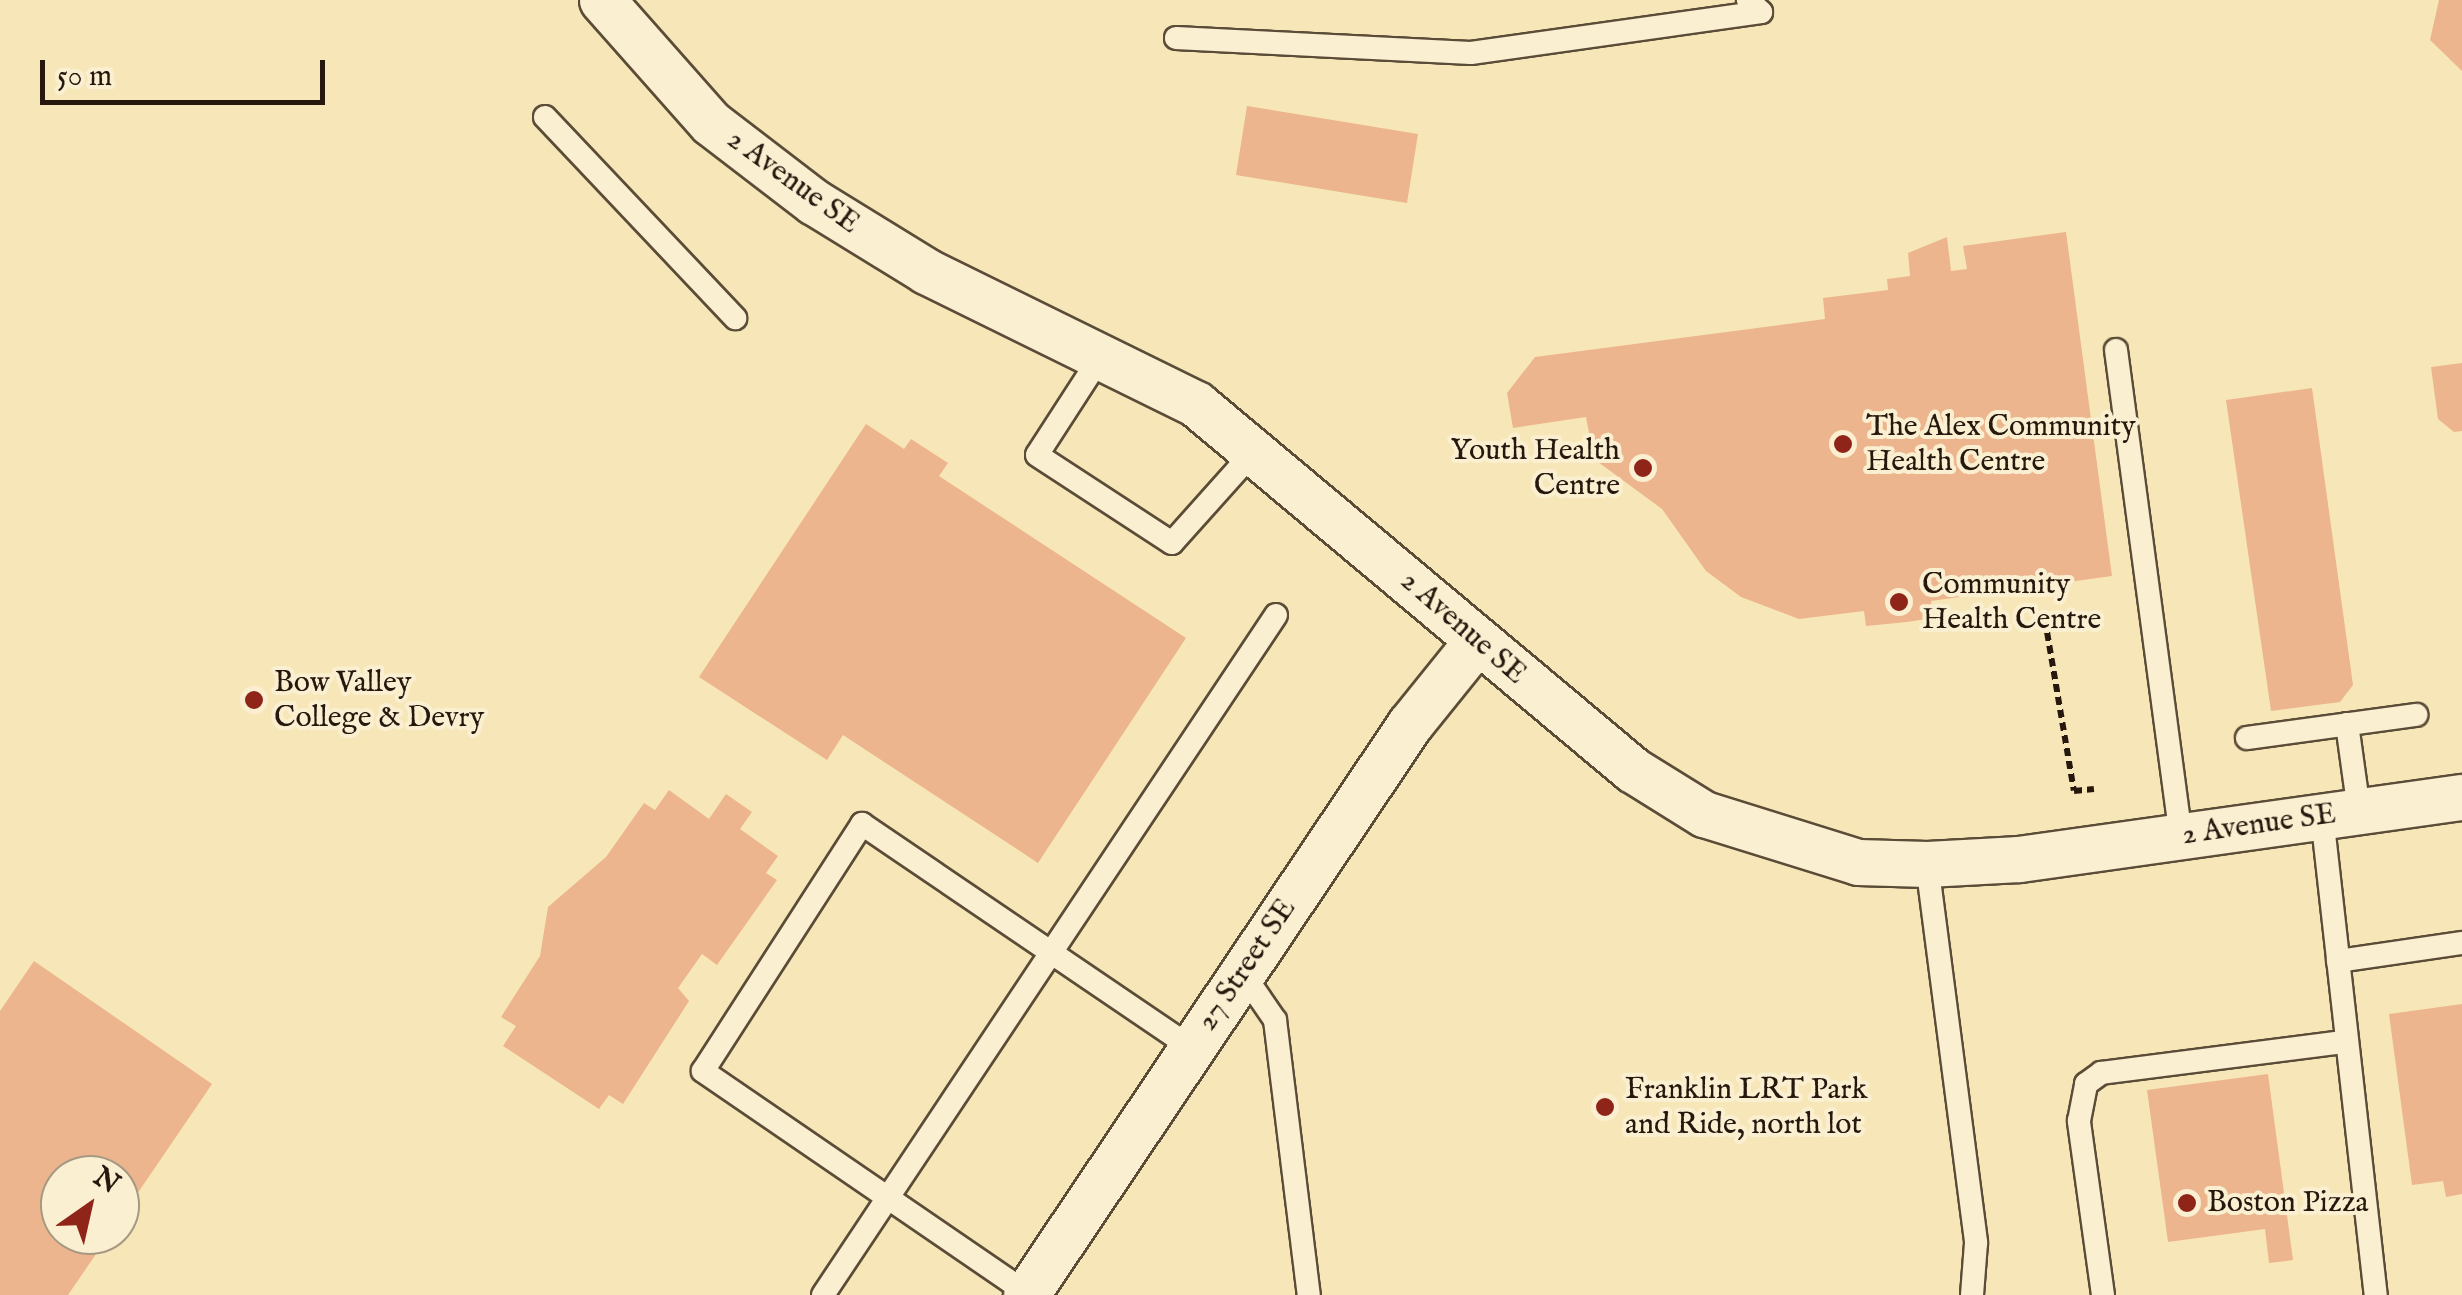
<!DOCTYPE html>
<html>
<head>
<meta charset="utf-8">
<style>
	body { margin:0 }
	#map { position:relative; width:2462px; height:1295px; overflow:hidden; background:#f7e7b8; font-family:"IM FELL English",serif }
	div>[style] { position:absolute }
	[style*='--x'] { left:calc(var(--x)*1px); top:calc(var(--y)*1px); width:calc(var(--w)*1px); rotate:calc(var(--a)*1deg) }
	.building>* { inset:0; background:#ecb58d }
	.path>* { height:6px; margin-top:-3px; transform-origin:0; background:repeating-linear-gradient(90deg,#27180e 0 8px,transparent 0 13px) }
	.roads { filter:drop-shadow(2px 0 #5b4c38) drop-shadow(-2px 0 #5b4c38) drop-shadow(0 2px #5b4c38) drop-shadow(0 -2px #5b4c38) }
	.service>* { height:22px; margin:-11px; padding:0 11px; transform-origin:11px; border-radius:11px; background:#faefd1 }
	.minor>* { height:45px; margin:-22.5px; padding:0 22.5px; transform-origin:22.5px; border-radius:22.5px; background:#faefd1 }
	.dots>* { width:28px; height:28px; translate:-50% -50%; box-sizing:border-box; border:5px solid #faefd1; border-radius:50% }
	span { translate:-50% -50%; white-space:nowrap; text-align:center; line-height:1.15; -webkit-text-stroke:8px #faefd1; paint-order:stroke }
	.street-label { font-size:30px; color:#27180e }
	.poi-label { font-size:30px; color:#27180e }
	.left { translate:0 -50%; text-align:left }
	.right { translate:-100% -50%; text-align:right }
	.north { position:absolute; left:40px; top:1155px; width:100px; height:100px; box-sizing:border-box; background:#faefd1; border:2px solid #a69983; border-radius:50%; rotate:34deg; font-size:28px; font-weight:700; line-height:40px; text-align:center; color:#27180e }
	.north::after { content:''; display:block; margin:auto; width:35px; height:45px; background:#8f2418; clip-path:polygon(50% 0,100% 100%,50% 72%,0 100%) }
	.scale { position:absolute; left:40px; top:60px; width:285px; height:45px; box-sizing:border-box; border:5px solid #27180e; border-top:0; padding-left:12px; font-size:30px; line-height:35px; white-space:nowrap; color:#27180e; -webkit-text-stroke:8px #faefd1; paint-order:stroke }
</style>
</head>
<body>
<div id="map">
	<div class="building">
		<i style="clip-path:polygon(2439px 0,2462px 0,2462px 71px,2430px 40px)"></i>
		<i style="clip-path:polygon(1247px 106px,1418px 134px,1407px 203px,1236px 175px)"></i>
		<i style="clip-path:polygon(2066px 232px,2112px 576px,1931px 601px,1933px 618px,1907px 622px,1866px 626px,1864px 611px,1799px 619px,1741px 597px,1706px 571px,1662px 509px,1594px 459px,1586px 417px,1513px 428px,1507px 393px,1535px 357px,1825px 319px,1823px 298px,1888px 290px,1887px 279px,1910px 276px,1908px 253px,1947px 237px,1951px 271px,1967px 269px,1963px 246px)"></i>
		<i style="clip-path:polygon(2462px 363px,2462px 431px,2454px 432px,2438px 419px,2431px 367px)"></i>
		<i style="clip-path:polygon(2312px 388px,2353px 685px,2340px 702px,2271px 711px,2226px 400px)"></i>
		<i style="clip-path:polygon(866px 424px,904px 449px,911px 439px,948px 463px,939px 476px,1186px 638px,1038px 863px,843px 735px,827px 760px,699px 677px)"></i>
		<i style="clip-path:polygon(669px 790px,709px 819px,726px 794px,752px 812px,740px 829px,778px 856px,766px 873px,777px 880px,717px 965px,702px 954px,678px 988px,689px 1001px,623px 1104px,609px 1095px,599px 1109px,503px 1046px,516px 1026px,501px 1017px,540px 956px,548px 907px,606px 857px,644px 803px,655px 810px)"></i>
		<i style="clip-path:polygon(34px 961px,212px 1084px,120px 1219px,120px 1175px,60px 1175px,60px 1235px,109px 1235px,68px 1295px,0 1295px,0 1011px)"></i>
		<i style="clip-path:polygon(2462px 1004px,2462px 1194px,2446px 1197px,2443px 1181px,2412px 1185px,2389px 1014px)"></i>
		<i style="clip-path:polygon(2268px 1074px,2293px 1260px,2269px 1263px,2265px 1229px,2168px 1242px,2147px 1090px)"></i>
	</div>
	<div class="path">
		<i style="--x:2045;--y:620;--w:173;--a:80.4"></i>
		<i style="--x:2074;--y:791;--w:20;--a:-6"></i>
	</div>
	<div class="roads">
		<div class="service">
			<i style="--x:1176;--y:38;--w:295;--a:2.9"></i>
			<i style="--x:1471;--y:53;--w:293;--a:-8"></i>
			<i style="--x:1761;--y:12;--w:18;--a:-137"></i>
			<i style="--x:545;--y:117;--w:277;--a:46.6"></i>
			<i style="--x:2116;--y:350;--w:490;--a:82.4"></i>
			<i style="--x:1103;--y:353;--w:121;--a:122.9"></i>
			<i style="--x:1037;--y:455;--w:161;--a:33.1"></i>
			<i style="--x:1172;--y:543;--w:127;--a:-48.2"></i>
			<i style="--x:2347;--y:724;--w:88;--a:82.1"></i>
			<i style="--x:2247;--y:738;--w:171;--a:-7.8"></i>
			<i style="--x:2322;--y:816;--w:482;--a:83.6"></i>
			<i style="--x:1927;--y:864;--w:382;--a:82.6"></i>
			<i style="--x:1976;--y:1243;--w:52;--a:94.4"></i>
			<i style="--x:2338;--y:961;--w:125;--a:-8.3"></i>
			<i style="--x:1242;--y:972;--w:58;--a:55.5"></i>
			<i style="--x:1275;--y:1020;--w:277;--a:83"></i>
			<i style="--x:1027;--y:1293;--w:393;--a:-145.6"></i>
			<i style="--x:703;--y:1071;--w:294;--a:-57.2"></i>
			<i style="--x:862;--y:824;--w:399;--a:34.2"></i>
			<i style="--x:823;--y:1295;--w:817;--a:-56.33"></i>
			<i style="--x:2103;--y:1295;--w:176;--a:-97.9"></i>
			<i style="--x:2079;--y:1121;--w:38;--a:-79"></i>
			<i style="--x:2086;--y:1084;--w:19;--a:-36"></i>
			<i style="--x:2101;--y:1073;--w:245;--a:-7.3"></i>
		</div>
		<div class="minor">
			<i style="--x:602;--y:0;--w:164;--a:48.5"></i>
			<i style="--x:711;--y:123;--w:130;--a:37.5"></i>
			<i style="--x:814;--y:202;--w:132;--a:31.6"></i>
			<i style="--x:926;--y:271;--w:301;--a:26.2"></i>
			<i style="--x:1196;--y:404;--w:570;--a:39.95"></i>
			<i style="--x:1633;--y:770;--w:84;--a:31.8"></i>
			<i style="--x:1704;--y:814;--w:161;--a:17.3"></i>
			<i style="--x:1858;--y:862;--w:69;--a:1.7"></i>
			<i style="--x:1927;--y:864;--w:92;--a:-3.1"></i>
			<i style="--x:2019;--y:859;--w:447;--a:-8"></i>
			<i style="--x:1026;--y:1295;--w:688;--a:-56.08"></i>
			<i style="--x:1410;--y:724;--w:107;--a:-51.1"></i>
		</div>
	</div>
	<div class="dots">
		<i style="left:1843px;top:444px;background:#8f2418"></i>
		<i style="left:1643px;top:468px;background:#8f2418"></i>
		<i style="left:1899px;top:602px;background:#8f2418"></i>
		<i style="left:254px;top:700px;background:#8f2418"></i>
		<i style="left:1605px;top:1107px;background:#8f2418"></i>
		<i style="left:2187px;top:1203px;background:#8f2418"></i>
	</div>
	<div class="street-label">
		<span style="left:793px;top:182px;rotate:36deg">2 Avenue SE</span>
		<span style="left:1463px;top:628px;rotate:41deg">2 Avenue SE</span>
		<span style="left:2259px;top:825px;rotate:-8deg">2 Avenue SE</span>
		<span style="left:1247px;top:965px;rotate:-56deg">27 Street SE</span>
	</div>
	<div class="poi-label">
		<span class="left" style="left:1866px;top:444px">The Alex Community<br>Health Centre</span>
		<span class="right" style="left:1620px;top:468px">Youth Health<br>Centre</span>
		<span class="left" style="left:1922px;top:602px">Community<br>Health Centre</span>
		<span class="left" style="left:274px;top:700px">Bow Valley<br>College &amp; Devry</span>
		<span class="left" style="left:1625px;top:1107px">Franklin LRT Park<br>and Ride, north lot</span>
		<span class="left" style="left:2207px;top:1203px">Boston Pizza</span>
	</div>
	<div class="north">N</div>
	<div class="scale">50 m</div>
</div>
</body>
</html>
